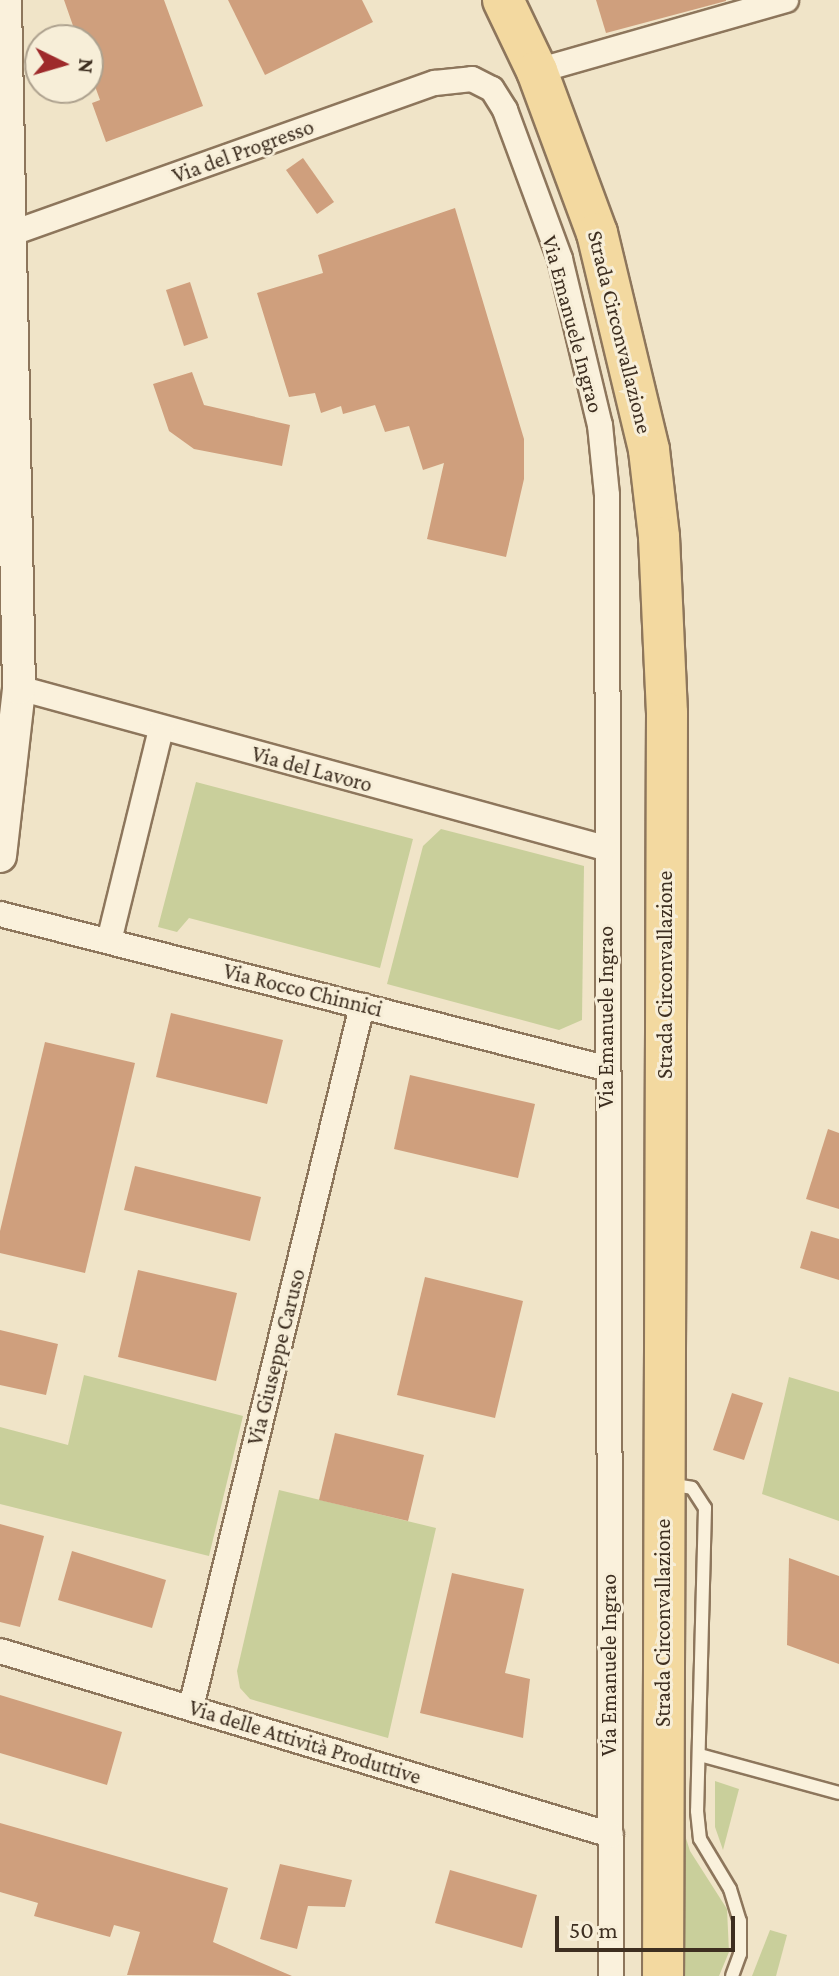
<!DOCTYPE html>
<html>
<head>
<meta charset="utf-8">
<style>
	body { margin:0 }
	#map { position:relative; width:839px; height:1976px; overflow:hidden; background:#f0e4c8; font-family:"Crimson Pro",serif }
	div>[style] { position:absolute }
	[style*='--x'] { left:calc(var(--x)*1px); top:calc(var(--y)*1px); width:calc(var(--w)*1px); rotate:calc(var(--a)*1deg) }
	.green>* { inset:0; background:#c9cf9b }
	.building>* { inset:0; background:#cf9f7d }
	.roads { filter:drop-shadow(2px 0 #8d765c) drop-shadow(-2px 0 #8d765c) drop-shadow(0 2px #8d765c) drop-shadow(0 -2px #8d765c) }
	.service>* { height:12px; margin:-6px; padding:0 6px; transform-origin:6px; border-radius:6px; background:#faf1dc }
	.minor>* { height:24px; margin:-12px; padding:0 12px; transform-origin:12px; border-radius:12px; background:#faf1dc }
	.tertiary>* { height:32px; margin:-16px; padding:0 16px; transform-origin:16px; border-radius:16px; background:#faf1dc }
	.primary>* { height:40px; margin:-20px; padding:0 20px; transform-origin:20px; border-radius:20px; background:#f3d9a0 }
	span { translate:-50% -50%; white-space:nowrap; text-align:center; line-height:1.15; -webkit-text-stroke:6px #f7eed8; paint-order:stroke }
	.street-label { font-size:22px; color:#3d2e20 }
	.north { position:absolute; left:24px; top:24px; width:80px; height:80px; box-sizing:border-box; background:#f7eed8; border:2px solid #ada18e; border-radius:50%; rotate:95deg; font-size:22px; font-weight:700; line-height:32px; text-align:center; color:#3d2e20 }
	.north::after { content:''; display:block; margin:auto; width:28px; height:36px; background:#9e2a2b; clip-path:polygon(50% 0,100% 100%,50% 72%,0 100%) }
	.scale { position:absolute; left:555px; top:1916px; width:180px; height:36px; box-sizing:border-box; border:4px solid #3d2e20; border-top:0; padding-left:10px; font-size:24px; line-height:28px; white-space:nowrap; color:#3d2e20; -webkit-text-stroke:6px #f7eed8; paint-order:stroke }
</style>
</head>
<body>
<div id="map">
	<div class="green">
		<i style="clip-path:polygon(196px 782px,413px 839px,380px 968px,189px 918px,177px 932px,158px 927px)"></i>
		<i style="clip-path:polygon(441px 829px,584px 866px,582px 1020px,559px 1030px,387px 984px,423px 846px)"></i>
		<i style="clip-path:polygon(84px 1375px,243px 1416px,209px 1556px,0 1504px,0 1427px,68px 1445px)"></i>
		<i style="clip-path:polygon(789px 1377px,839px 1392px,839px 1521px,762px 1494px)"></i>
		<i style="clip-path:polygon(279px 1490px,436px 1528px,388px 1738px,250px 1699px,240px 1688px,237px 1671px)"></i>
		<i style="clip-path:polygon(715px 1781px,739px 1789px,723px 1850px,715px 1827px)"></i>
		<i style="clip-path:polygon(684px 1832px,690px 1851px,727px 1909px,729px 1952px,719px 1976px,682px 1976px)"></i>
		<i style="clip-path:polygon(770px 1930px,787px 1935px,776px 1976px,752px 1976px)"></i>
	</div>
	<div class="building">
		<i style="clip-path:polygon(64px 0,164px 0,203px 106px,106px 142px,92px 103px,100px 100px,88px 67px,88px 40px,78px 40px)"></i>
		<i style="clip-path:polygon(228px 0,362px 0,373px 22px,265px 75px)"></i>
		<i style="clip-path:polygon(596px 0,726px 0,726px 1px,606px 33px)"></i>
		<i style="clip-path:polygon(303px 158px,334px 202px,317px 214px,286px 170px)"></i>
		<i style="clip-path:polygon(455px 208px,524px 439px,524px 479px,506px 557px,427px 539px,444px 463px,423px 470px,409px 426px,385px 432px,375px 405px,343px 414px,341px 406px,321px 413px,315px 393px,289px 397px,257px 293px,323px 273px,318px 255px)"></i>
		<i style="clip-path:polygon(190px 282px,208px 338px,184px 346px,166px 290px)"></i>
		<i style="clip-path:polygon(192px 372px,204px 405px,290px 425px,282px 466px,194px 449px,169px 431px,153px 384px)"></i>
		<i style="clip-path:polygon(171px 1013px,283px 1040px,267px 1104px,156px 1077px)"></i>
		<i style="clip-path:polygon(45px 1042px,135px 1063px,85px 1273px,0 1253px,0 1231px)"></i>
		<i style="clip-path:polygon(410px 1075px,535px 1104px,518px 1178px,394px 1149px)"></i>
		<i style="clip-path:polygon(828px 1129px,839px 1133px,839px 1209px,806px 1199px)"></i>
		<i style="clip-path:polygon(135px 1166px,261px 1197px,250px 1241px,124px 1210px)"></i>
		<i style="clip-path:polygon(811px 1231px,839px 1239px,839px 1280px,800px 1268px)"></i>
		<i style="clip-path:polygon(138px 1270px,237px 1293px,216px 1381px,118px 1357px)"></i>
		<i style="clip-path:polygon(425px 1277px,523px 1301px,495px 1418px,397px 1395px)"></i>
		<i style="clip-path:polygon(0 1330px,58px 1344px,46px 1395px,0 1385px)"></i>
		<i style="clip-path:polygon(732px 1393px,763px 1403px,744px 1460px,713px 1450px)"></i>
		<i style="clip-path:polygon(335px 1433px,424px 1455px,408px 1521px,319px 1500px)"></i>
		<i style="clip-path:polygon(0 1524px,44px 1536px,20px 1627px,0 1622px)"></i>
		<i style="clip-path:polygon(72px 1551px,166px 1580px,152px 1628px,58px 1600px)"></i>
		<i style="clip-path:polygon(789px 1558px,839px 1576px,839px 1664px,787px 1645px)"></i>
		<i style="clip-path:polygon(452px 1573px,524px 1589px,505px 1673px,530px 1679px,523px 1738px,420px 1713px)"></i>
		<i style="clip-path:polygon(0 1695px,122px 1732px,107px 1785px,0 1753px)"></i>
		<i style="clip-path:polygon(0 1823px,228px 1888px,213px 1942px,292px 1976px,127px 1975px,140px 1932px,114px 1925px,110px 1937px,34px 1916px,38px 1903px,0 1892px)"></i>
		<i style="clip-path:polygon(280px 1864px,352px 1880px,345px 1907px,308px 1906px,297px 1949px,260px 1939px)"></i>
		<i style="clip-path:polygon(450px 1870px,537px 1895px,522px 1948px,435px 1923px)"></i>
	</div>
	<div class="roads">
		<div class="service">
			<i style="--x:668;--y:1484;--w:24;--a:9"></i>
			<i style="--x:692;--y:1488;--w:24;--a:57"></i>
			<i style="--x:705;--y:1508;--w:303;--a:91.5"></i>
			<i style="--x:697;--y:1811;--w:28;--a:84"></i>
			<i style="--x:700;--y:1839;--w:58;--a:59"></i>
			<i style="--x:730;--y:1889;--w:34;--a:73"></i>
			<i style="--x:740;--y:1921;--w:33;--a:90"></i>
			<i style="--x:740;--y:1954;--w:23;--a:110"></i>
			<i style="--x:700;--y:1755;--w:144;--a:15.3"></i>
		</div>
		<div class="minor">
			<i style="--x:537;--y:71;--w:259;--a:-15.9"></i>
			<i style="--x:7;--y:235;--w:454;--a:-19.6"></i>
			<i style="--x:435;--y:83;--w:37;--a:-6"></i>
			<i style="--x:472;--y:79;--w:22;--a:27"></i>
			<i style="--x:492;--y:89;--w:25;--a:58"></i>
			<i style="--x:505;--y:110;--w:159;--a:69.7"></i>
			<i style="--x:560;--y:259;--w:171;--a:76.5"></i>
			<i style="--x:600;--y:425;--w:70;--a:84.3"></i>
			<i style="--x:607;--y:495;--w:1481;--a:89.85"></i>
			<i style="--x:19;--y:688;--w:607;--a:15.27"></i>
			<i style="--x:0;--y:914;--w:624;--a:14.28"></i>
			<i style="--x:109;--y:941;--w:218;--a:-76.2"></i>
			<i style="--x:0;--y:1651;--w:638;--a:16.76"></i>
			<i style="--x:191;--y:1707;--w:722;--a:-76.29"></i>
		</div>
		<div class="tertiary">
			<i style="--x:0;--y:856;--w:169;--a:-83.5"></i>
			<i style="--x:19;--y:688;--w:688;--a:-91.17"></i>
		</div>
		<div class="primary">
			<i style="--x:503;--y:0;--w:79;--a:64.4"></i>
			<i style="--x:537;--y:71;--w:173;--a:69.7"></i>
			<i style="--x:597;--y:233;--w:223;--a:76.5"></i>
			<i style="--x:649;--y:450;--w:88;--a:83.4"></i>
			<i style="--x:659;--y:537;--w:176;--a:87.4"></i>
			<i style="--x:667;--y:713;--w:1263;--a:90.18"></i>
		</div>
	</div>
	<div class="street-label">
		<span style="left:243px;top:151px;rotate:-20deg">Via del Progresso</span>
		<span style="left:573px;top:324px;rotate:75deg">Via Emanuele Ingrao</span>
		<span style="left:620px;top:332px;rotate:76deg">Strada Circonvallazione</span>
		<span style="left:312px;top:769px;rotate:15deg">Via del Lavoro</span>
		<span style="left:665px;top:975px;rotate:-90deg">Strada Circonvallazione</span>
		<span style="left:303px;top:990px;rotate:14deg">Via Rocco Chinnici</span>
		<span style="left:606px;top:1017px;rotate:-90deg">Via Emanuele Ingrao</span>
		<span style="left:276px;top:1357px;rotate:-76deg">Via Giuseppe Caruso</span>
		<span style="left:663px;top:1623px;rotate:-90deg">Strada Circonvallazione</span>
		<span style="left:609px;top:1665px;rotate:-90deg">Via Emanuele Ingrao</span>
		<span style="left:305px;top:1742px;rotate:17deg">Via delle Attività Produttive</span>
	</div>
	<div class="north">N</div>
	<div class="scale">50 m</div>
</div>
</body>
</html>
